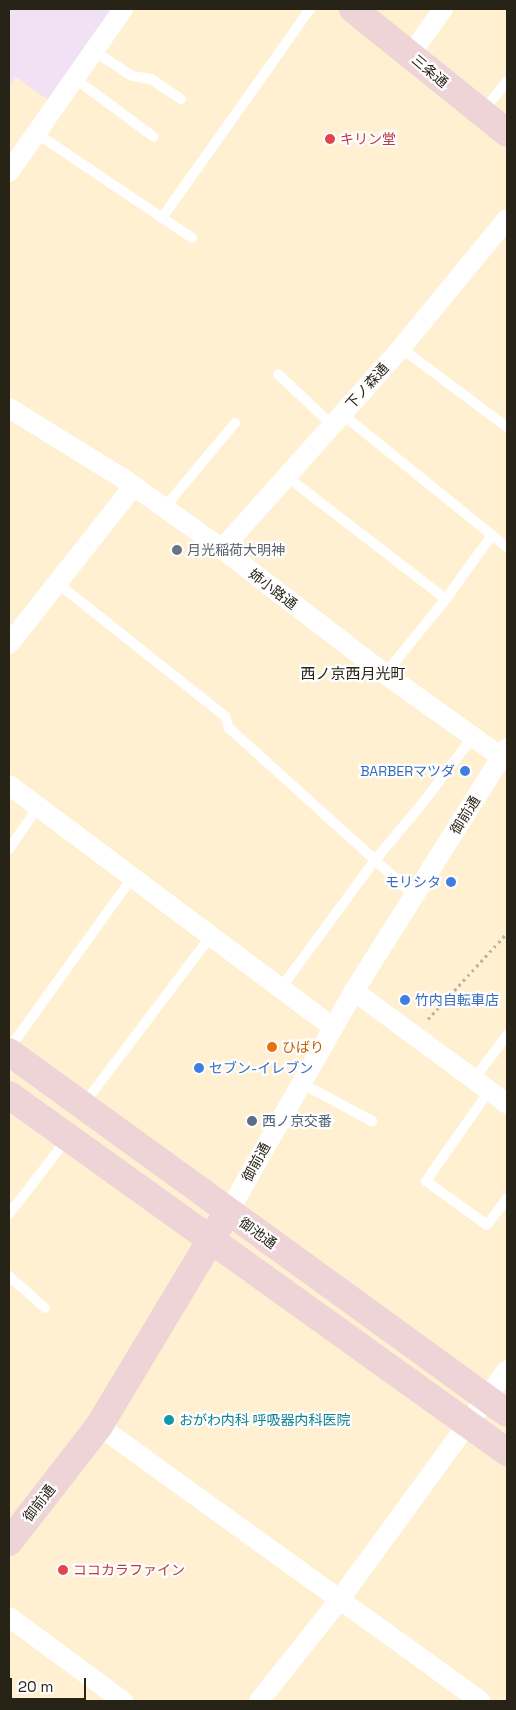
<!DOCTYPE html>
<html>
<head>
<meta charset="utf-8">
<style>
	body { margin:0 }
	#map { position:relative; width:516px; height:1710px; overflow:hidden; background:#fff0d1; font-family:"Space Grotesk","Noto Sans JP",sans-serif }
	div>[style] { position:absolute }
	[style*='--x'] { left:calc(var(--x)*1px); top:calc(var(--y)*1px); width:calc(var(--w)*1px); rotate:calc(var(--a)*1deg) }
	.commercial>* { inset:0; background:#f0e1f5 }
	.path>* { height:3px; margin-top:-1.5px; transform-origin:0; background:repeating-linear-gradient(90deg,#beb299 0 2.5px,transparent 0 6.5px) }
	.lane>* { height:10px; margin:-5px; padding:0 5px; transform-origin:5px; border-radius:5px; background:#fff }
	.street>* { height:20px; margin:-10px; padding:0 10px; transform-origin:10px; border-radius:10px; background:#fff }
	.secondary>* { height:28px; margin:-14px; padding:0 14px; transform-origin:14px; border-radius:14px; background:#efd4d7 }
	.dots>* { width:14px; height:14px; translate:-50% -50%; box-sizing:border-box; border:2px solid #fefefe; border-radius:50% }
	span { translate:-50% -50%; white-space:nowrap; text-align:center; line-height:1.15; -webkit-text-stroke:4.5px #fefefe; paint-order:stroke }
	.street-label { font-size:14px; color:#282317 }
	.health-label { font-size:14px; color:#be3a42 }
	.left { translate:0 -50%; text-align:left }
	.worship-label { font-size:14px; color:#5b616d }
	.shop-label { font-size:14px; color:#366cbe }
	.right { translate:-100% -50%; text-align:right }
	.food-label { font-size:14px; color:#c56008 }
	.service-label { font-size:14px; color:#4e5e75 }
	.culture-label { font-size:14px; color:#0d838f }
	.neighbourhood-label { font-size:15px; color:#282317 }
	.frame { position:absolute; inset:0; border:10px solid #282317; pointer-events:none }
	.scale { position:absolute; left:10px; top:1678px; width:76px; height:22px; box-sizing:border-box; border:2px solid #282317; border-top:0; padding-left:6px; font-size:15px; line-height:18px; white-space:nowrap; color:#282317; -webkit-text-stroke:4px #fefefe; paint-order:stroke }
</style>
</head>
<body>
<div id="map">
	<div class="commercial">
		<i style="clip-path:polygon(9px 9px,112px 9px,48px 100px,16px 77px,9px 86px)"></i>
	</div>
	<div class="path">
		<i style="--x:428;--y:1019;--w:117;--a:-47.4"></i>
	</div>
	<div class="lane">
		<i style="--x:94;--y:51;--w:45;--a:33.3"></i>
		<i style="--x:132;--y:76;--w:19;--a:9"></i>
		<i style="--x:151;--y:79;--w:36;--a:34"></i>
		<i style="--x:74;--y:78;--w:99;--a:36.4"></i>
		<i style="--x:483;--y:111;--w:38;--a:-51"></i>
		<i style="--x:36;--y:133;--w:188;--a:33.9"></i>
		<i style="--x:162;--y:218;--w:256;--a:-54.7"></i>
		<i style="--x:401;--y:348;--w:132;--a:36.7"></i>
		<i style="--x:278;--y:374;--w:74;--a:43.4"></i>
		<i style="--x:342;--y:414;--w:212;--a:38.9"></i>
		<i style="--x:286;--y:476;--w:202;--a:37.6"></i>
		<i style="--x:164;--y:508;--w:111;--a:-50.1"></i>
		<i style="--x:57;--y:583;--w:214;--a:38.4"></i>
		<i style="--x:225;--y:716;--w:13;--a:72"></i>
		<i style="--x:229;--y:728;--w:249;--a:42.1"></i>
		<i style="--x:385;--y:674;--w:97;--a:-50.9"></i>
		<i style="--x:446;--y:599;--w:79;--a:-54.3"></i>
		<i style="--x:9;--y:849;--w:51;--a:-55.4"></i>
		<i style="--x:281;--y:988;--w:159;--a:-53.7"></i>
		<i style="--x:375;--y:860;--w:73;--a:-50"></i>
		<i style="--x:422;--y:804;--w:83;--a:-52.9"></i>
		<i style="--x:9;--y:1049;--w:211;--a:-54.3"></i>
		<i style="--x:474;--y:1079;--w:55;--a:-53.1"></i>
		<i style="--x:301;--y:1083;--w:81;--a:28.2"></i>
		<i style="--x:489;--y:1091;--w:110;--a:125"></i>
		<i style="--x:426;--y:1181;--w:75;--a:35.8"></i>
		<i style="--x:487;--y:1225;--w:34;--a:-53"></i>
		<i style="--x:83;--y:1105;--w:212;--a:-52.9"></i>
		<i style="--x:9;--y:1214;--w:96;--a:-52.2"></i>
		<i style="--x:9;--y:1276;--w:48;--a:41.6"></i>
	</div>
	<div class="street">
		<i style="--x:411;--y:54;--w:55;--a:-54.6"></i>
		<i style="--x:9;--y:172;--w:199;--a:-55"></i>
		<i style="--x:9;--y:408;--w:135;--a:31.7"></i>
		<i style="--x:124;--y:479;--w:120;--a:35.5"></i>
		<i style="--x:222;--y:549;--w:205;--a:37.5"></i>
		<i style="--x:385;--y:674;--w:150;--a:35.5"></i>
		<i style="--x:222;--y:549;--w:269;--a:-48.3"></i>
		<i style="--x:401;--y:348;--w:167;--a:-50.6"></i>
		<i style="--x:9;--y:644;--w:201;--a:-51.7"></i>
		<i style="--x:9;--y:785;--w:404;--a:36.8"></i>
		<i style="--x:354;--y:991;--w:190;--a:36.4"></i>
		<i style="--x:229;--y:1211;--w:253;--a:-60.4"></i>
		<i style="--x:354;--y:991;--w:287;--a:-57.8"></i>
		<i style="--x:99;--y:1426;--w:470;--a:35.8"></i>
		<i style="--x:9;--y:1617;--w:142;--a:36.4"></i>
		<i style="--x:259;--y:1701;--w:130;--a:-51.5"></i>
		<i style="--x:340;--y:1599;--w:283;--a:-53.9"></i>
	</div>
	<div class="secondary">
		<i style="--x:353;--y:9;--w:198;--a:38.8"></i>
		<i style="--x:9;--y:1052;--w:615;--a:35.94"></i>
		<i style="--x:9;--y:1095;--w:613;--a:35.64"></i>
		<i style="--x:9;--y:1542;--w:147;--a:-52.2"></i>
		<i style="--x:99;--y:1426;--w:235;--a:-59"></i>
	</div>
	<div class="dots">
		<i style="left:330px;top:139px;background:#e0444e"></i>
		<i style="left:177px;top:550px;background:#6b7280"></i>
		<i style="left:465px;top:771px;background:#3f7fe0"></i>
		<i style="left:451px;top:882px;background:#3f7fe0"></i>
		<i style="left:405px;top:1000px;background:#3f7fe0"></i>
		<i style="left:272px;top:1047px;background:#e8710a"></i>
		<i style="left:199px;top:1068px;background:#3f7fe0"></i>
		<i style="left:252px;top:1121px;background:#5c6f8a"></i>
		<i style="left:169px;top:1420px;background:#0f9aa8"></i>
		<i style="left:63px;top:1570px;background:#e0444e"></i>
	</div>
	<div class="street-label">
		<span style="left:430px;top:71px;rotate:40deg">三条通</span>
		<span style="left:367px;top:386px;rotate:-48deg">下ノ森通</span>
		<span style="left:273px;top:589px;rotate:37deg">姉小路通</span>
		<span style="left:465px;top:815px;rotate:-58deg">御前通</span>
		<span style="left:256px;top:1162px;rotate:-61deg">御前通</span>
		<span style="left:258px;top:1233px;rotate:36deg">御池通</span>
		<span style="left:39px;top:1503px;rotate:-52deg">御前通</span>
	</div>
	<div class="health-label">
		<span class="left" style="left:340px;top:139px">キリン堂</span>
		<span class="left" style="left:73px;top:1570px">ココカラファイン</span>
	</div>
	<div class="worship-label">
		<span class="left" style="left:187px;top:550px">月光稲荷大明神</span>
	</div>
	<div class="shop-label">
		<span class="right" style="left:455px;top:771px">BARBERマツダ</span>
		<span class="right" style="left:441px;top:882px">モリシタ</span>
		<span class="left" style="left:415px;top:1000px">竹内自転車店</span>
		<span class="left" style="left:209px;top:1068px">セブン-イレブン</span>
	</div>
	<div class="food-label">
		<span class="left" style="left:282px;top:1047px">ひばり</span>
	</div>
	<div class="service-label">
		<span class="left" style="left:262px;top:1121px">西ノ京交番</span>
	</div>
	<div class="culture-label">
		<span class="left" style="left:179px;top:1420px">おがわ内科 呼吸器内科医院</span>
	</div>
	<div class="neighbourhood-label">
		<span style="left:353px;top:674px">西ノ京西月光町</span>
	</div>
	<div class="frame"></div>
	<div class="scale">20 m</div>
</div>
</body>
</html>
